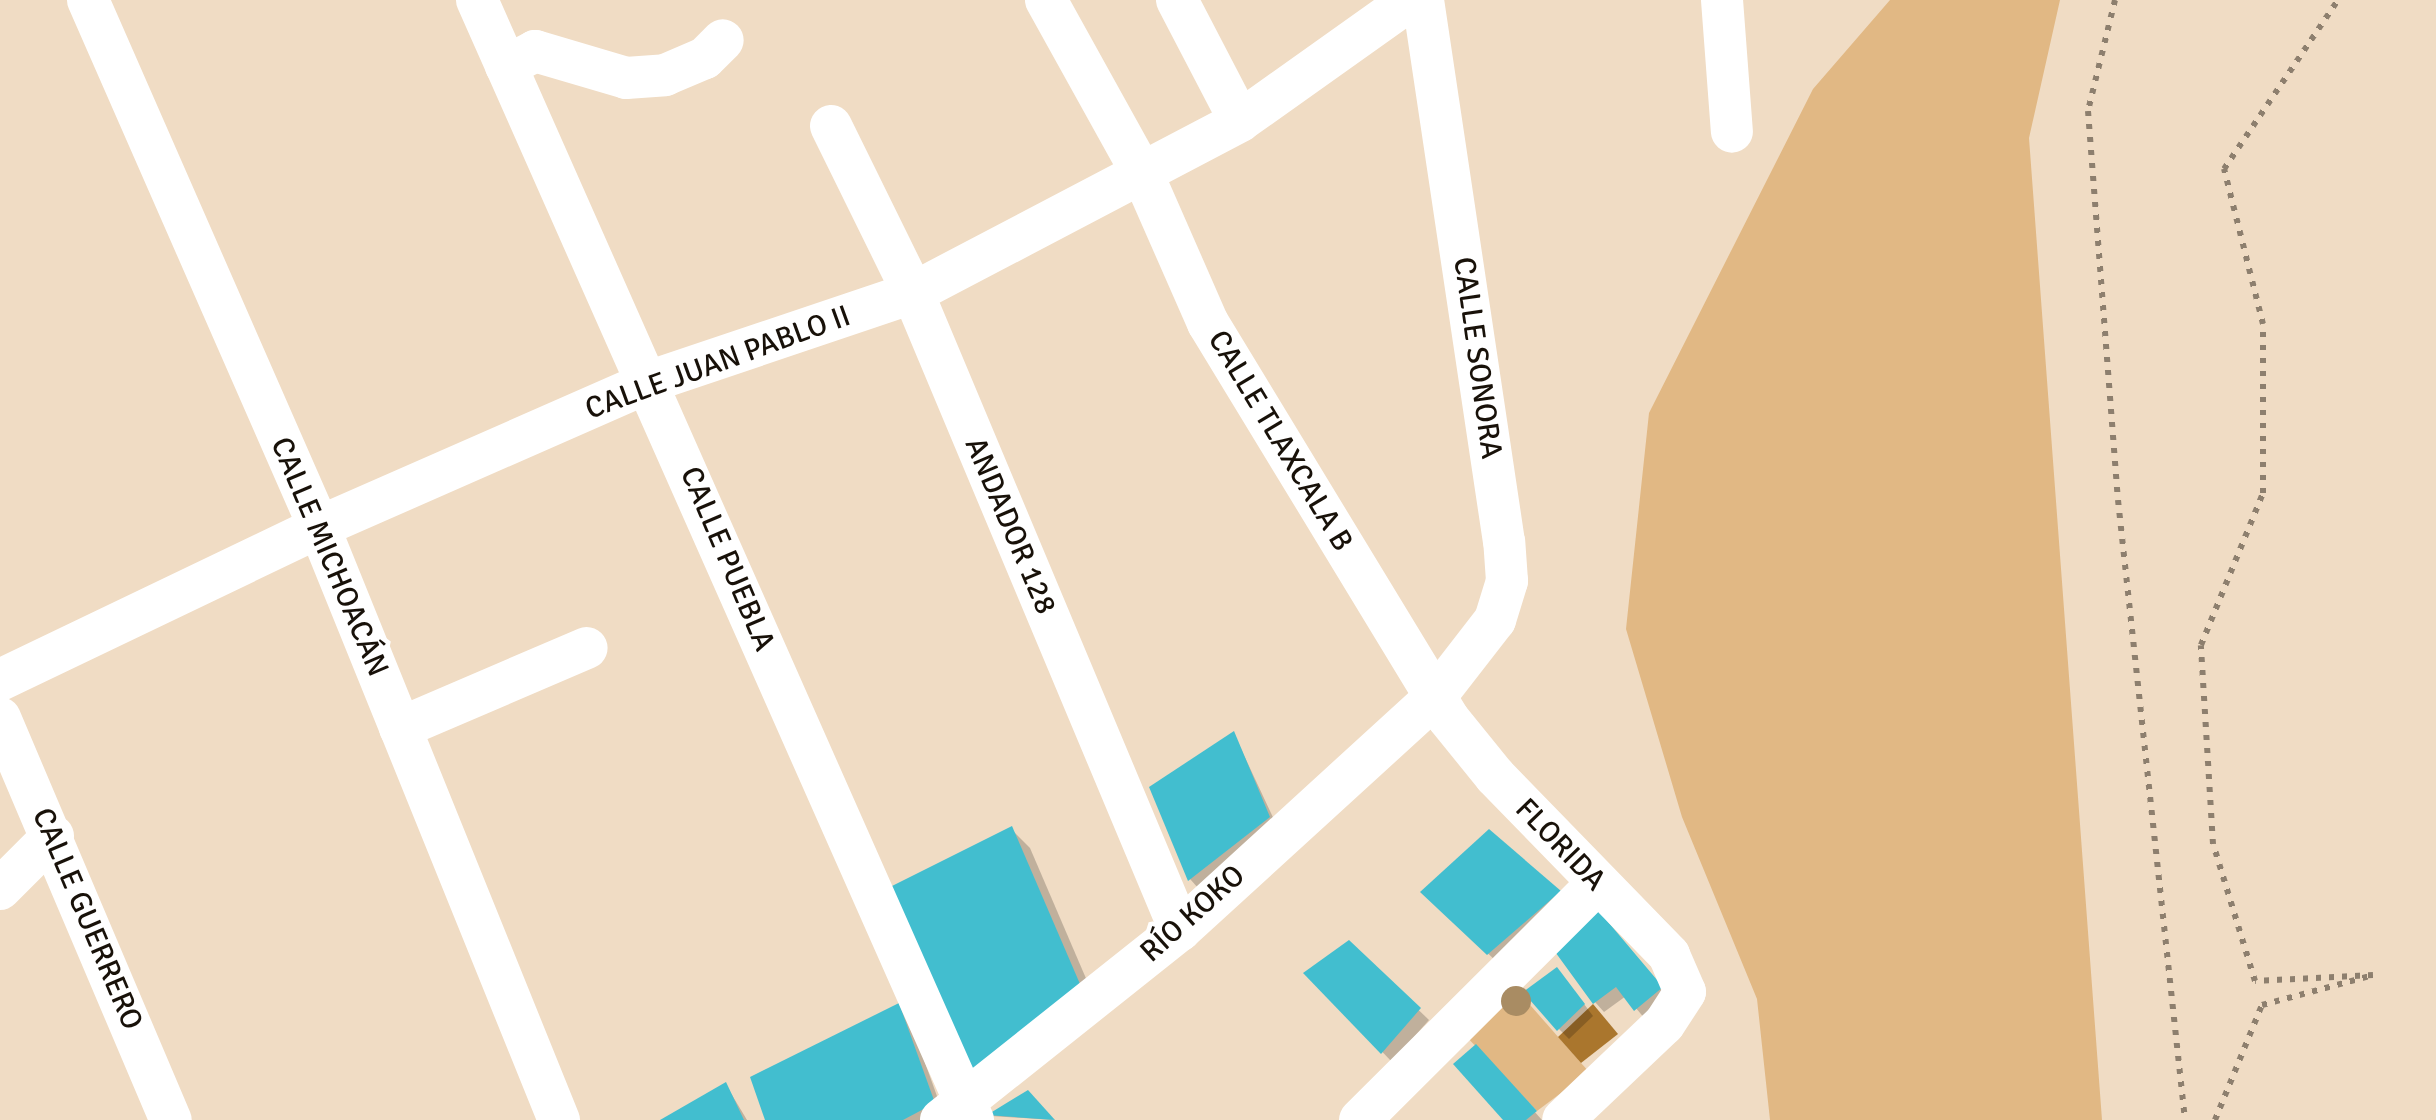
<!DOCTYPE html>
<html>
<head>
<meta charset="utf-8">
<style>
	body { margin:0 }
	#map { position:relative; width:2436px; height:1120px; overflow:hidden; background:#f0dcc4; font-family:Signika,sans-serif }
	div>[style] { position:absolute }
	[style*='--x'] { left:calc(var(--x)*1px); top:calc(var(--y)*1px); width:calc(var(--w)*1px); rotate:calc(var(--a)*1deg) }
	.green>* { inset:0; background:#e1b884 }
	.water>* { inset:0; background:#aa762d }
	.shadow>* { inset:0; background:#0003 }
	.building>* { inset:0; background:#42becf }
	.path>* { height:6px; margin-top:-3px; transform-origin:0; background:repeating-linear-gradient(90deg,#8d7f6e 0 5px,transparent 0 13px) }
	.minor>* { height:42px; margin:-21px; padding:0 21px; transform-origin:21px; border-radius:21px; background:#fff }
	.trees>* { width:30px; height:30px; margin:-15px; border-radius:50%; background:#a98c63 }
	span { translate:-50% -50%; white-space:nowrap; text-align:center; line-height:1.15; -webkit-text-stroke:9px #fff; paint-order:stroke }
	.street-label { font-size:30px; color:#181109 }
</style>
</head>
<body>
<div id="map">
	<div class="green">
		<i style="clip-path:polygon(1890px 0,2060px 0,2029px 138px,2102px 1120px,1770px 1120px,1757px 999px,1682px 817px,1626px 629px,1649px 413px,1813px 89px)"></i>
		<i style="clip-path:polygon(1516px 989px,1589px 1072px,1537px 1111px,1464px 1034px)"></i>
	</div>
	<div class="water">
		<i style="clip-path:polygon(1593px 1004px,1618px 1034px,1581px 1063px,1558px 1037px)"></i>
	</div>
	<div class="shadow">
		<i style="clip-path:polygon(1234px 734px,1278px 828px,1199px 889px,1190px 879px)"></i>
		<i style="clip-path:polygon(1011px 829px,1030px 848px,1100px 1011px,987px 1093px)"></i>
		<i style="clip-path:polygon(1423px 892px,1559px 893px,1498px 963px)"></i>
		<i style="clip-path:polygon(1598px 914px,1671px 998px,1645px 1019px,1626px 996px,1604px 1012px,1595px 1002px)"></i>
		<i style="clip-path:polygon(1349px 943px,1429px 1020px,1392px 1062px,1307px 973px)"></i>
		<i style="clip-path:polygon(1566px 980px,1593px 1016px,1569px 1039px,1559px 1029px)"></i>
		<i style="clip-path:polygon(899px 1006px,908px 1015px,943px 1113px,930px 1120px,768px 1120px)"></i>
		<i style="clip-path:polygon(1485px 1057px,1542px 1120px,1507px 1120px)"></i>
		<i style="clip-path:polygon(726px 1085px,747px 1120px,665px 1120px)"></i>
		<i style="clip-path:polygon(1028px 1093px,1053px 1120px,991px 1116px)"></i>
	</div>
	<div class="building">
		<i style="clip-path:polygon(1234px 731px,1270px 817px,1188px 881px,1149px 787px)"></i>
		<i style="clip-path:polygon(1012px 826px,1083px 991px,967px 1076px,886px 889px)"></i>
		<i style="clip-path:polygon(1489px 829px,1561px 891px,1487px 955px,1420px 892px)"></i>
		<i style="clip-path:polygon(1598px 910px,1663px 987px,1634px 1011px,1616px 987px,1593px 1004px,1553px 949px)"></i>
		<i style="clip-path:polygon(1349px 940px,1421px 1008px,1381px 1054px,1303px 973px)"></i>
		<i style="clip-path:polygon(1557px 967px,1585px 1004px,1557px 1031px,1523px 992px)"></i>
		<i style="clip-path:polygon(899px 1003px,935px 1103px,903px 1120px,765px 1120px,750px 1077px)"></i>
		<i style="clip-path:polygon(1476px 1044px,1537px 1111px,1526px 1120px,1503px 1120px,1453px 1064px)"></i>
		<i style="clip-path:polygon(726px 1082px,744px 1120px,660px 1120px)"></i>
		<i style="clip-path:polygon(1028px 1090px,1055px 1120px,987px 1115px)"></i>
	</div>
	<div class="path">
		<i style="--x:2115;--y:0;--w:114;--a:103.7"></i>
		<i style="--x:2088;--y:111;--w:390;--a:85.6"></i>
		<i style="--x:2118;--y:500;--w:624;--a:83.83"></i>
		<i style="--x:2215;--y:1120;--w:124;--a:-67.8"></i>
		<i style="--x:2262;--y:1005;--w:115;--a:-15.1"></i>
		<i style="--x:2373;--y:975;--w:118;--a:177.1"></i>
		<i style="--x:2255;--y:981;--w:143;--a:-107"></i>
		<i style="--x:2213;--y:844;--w:199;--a:-93.5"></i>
		<i style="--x:2201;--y:645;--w:164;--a:-67.8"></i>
		<i style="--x:2263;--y:493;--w:169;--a:-90"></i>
		<i style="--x:2263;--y:324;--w:160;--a:-104.1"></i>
		<i style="--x:2224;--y:169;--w:204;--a:-56"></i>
	</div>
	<div class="minor">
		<i style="--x:88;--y:0;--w:575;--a:66.33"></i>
		<i style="--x:319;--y:527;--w:640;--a:67.97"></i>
		<i style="--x:477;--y:0;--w:1225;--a:66.11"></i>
		<i style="--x:1046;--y:0;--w:200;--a:61"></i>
		<i style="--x:1143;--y:175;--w:162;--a:66.3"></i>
		<i style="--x:1208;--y:323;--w:462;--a:58.7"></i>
		<i style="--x:1448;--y:718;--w:75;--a:51"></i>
		<i style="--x:1495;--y:776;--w:250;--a:45.8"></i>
		<i style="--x:1669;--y:955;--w:40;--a:66.6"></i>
		<i style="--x:1685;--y:992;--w:38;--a:123"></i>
		<i style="--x:1664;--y:1024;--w:139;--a:136.5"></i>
		<i style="--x:1177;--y:0;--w:136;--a:62.5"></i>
		<i style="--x:1722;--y:0;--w:132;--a:85.7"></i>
		<i style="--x:506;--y:66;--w:33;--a:-27"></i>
		<i style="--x:535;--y:51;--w:95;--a:16.5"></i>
		<i style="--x:626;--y:78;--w:39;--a:-4"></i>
		<i style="--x:665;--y:75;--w:43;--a:-23"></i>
		<i style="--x:705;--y:58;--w:25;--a:-45"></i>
		<i style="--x:831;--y:126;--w:186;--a:63.8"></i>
		<i style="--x:913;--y:293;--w:691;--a:67.26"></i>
		<i style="--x:0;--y:680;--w:354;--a:-25.6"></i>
		<i style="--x:319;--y:527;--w:363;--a:-23.7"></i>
		<i style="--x:651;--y:381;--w:276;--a:-18.6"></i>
		<i style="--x:913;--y:293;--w:369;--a:-27.7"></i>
		<i style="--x:1240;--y:121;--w:209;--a:-35.4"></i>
		<i style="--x:0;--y:718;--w:437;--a:67"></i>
		<i style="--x:400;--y:728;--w:203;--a:-23.2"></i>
		<i style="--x:0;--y:889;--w:75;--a:-45"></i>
		<i style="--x:941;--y:1120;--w:305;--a:-38.5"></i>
		<i style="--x:1180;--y:930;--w:347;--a:-42.4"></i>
		<i style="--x:1436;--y:696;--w:96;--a:-52.2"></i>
		<i style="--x:1495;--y:620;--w:41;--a:-72.9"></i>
		<i style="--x:1507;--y:581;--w:39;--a:-94"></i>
		<i style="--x:1504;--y:542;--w:548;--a:-98.5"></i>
		<i style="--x:1360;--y:1120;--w:334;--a:-44.9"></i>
	</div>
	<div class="trees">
		<i style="left:1516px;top:1001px"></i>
	</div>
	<div class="street-label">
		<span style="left:1477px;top:358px;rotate:82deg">CALLE SONORA</span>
		<span style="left:718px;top:363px;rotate:-20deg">CALLE JUAN PABLO II</span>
		<span style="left:1280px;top:441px;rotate:59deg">CALLE TLAXCALA B</span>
		<span style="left:1010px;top:526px;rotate:67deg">ANDADOR 128</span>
		<span style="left:329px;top:557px;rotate:67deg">CALLE MICHOACÁN</span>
		<span style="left:727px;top:559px;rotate:67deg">CALLE PUEBLA</span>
		<span style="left:1560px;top:845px;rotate:46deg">FLORIDA</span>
		<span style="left:1193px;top:914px;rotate:-42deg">RÍO KOKO</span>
		<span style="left:87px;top:919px;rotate:67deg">CALLE GUERRERO</span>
	</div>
</div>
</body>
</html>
